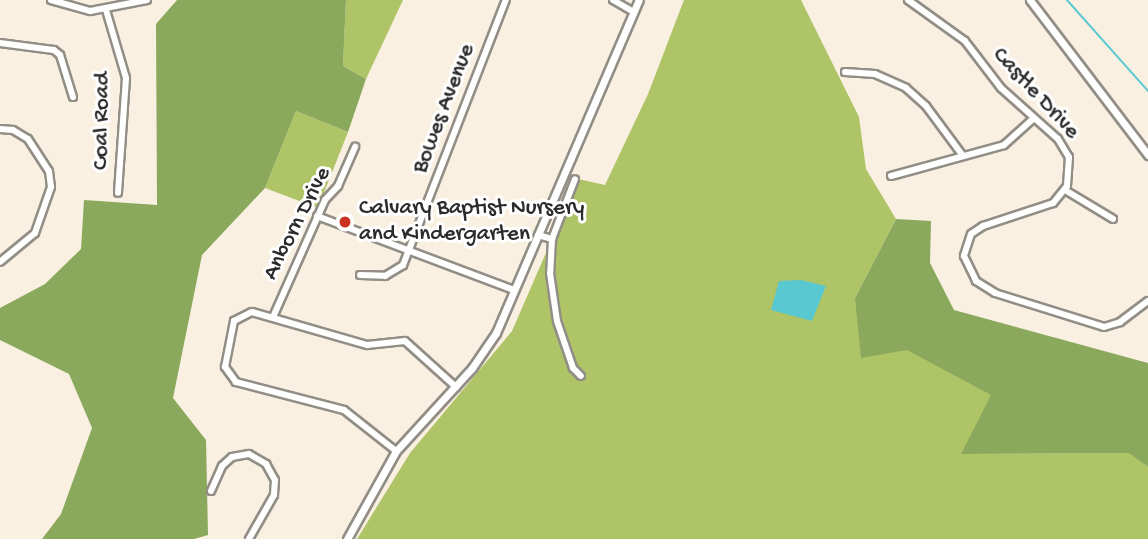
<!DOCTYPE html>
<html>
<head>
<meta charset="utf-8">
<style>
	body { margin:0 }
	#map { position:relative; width:1148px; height:539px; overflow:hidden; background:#f9f0e2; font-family:"Gochi Hand",sans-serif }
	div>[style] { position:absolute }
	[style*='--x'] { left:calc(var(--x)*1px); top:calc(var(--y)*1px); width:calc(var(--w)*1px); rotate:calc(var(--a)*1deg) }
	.green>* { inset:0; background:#afc367 }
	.forest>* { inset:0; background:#8ba95c }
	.water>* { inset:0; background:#5ac8d0 }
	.stream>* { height:2px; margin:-1px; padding:0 1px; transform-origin:1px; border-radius:1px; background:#5ac8d0 }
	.roads { filter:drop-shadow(2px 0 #928e86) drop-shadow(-2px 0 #928e86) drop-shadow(0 2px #928e86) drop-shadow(0 -2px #928e86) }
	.minor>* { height:6px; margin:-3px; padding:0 3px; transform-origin:3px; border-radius:3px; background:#fff }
	.tertiary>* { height:7px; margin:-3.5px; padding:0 3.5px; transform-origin:3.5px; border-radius:3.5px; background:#fff }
	.dots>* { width:19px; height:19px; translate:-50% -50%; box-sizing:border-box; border:4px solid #fff; border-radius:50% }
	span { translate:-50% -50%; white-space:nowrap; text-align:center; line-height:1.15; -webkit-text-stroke:6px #fff; paint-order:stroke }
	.street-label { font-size:23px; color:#2b2b2b }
	.poi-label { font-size:23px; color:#2b2b2b }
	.left { translate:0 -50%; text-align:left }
</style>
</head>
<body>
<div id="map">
	<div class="green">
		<i style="clip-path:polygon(346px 0,403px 0,366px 79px,343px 66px)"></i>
		<i style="clip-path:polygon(684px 0,801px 0,859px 117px,866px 169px,896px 219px,855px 298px,907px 349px,992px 395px,962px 454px,1130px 453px,1148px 467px,1148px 539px,357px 539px,410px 453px,512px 331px,578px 179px,605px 185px,648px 94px)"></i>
		<i style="clip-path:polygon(296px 111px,348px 132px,318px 208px,265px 188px)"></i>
	</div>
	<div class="forest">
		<i style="clip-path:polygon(177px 0,346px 0,343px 66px,366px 79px,348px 132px,296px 111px,265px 188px,202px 255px,173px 398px,206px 440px,208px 535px,194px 539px,42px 539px,61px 514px,92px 428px,69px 374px,0 340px,0 308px,45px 284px,81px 249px,84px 200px,157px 205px,156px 24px)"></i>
		<i style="clip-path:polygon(896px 219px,931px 221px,930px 263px,954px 310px,1148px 363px,1148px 467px,1129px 453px,961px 454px,991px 395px,907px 350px,861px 358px,855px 298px)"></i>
	</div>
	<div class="water">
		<i style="clip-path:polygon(801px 280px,826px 286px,812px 321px,771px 310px,779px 281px)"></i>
	</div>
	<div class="stream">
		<i style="--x:1067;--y:0;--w:122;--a:48.3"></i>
	</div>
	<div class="roads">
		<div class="minor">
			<i style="--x:51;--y:0;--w:41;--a:15.8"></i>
			<i style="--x:90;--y:11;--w:58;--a:-10.9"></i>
			<i style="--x:613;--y:0;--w:24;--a:30"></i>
			<i style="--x:908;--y:0;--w:70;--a:35.7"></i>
			<i style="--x:965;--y:41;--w:59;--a:52.5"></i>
			<i style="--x:1001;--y:88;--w:76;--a:41.8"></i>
			<i style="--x:1058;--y:139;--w:21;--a:59"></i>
			<i style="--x:1069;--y:157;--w:29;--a:94"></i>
			<i style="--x:1067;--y:186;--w:22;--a:129"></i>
			<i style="--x:1053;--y:203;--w:74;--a:161.8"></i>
			<i style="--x:983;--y:226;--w:14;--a:146"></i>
			<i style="--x:971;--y:234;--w:23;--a:108"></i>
			<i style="--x:964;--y:256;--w:28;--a:64"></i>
			<i style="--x:976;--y:281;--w:22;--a:32"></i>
			<i style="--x:995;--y:293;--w:114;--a:17.3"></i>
			<i style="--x:1104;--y:327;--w:17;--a:-17"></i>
			<i style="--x:1120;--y:322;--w:35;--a:-37"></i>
			<i style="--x:106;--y:10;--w:71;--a:73.6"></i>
			<i style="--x:126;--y:78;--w:115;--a:94"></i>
			<i style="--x:0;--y:43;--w:54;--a:7.4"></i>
			<i style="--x:54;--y:50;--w:8;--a:40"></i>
			<i style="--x:60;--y:55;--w:44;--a:72.8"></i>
			<i style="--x:845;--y:72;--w:30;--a:4"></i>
			<i style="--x:875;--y:74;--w:34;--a:24"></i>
			<i style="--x:906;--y:88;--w:27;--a:42"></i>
			<i style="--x:926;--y:106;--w:62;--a:53.5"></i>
			<i style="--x:0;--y:129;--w:13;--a:4"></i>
			<i style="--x:13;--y:130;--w:17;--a:31"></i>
			<i style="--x:28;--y:139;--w:38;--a:57"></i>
			<i style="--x:49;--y:171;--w:16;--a:83"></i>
			<i style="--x:51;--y:187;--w:49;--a:109.2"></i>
			<i style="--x:35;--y:233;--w:45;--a:140.4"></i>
			<i style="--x:891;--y:176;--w:117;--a:-15.3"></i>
			<i style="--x:1004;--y:145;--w:40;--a:-42"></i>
			<i style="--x:1065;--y:190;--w:56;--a:31.1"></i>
			<i style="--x:317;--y:216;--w:210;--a:20.6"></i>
			<i style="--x:538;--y:235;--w:15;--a:16"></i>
			<i style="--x:552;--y:239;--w:34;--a:93"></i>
			<i style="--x:550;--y:273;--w:49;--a:81.7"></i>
			<i style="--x:557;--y:321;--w:50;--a:71.2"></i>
			<i style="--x:573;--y:368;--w:11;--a:45"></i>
			<i style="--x:552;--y:239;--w:64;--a:-69"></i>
			<i style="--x:360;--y:275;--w:25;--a:2"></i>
			<i style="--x:385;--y:276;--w:21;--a:-31"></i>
			<i style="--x:403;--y:265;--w:284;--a:-68.8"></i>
			<i style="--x:273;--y:317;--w:128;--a:-66"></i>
			<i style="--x:325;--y:200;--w:19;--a:-47"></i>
			<i style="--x:338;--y:186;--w:43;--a:-66.4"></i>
			<i style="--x:396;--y:451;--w:66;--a:-141.7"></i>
			<i style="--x:344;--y:410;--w:112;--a:-165.5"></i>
			<i style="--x:236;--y:382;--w:19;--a:-126"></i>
			<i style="--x:225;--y:367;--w:47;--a:-78.9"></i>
			<i style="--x:234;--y:321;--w:20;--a:-27"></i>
			<i style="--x:252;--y:312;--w:120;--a:16"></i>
			<i style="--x:367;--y:345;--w:38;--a:-6"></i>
			<i style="--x:405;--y:341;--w:69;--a:42"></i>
			<i style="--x:211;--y:491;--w:27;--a:-66"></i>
			<i style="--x:222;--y:466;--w:13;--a:-42"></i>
			<i style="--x:232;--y:457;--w:17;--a:-10"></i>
			<i style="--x:249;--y:454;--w:20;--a:30"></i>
			<i style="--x:266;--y:464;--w:18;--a:61"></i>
			<i style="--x:275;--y:480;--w:15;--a:94"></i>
			<i style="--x:274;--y:495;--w:51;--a:119.6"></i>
		</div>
		<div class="tertiary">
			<i style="--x:1030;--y:0;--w:195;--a:52.7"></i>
			<i style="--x:347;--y:539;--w:101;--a:-60.9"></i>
			<i style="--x:396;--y:451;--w:113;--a:-47.5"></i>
			<i style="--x:472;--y:368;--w:42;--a:-55.6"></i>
			<i style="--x:496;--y:333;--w:362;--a:-66.8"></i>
		</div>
	</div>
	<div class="dots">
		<i style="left:345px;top:222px;background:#c8321e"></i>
	</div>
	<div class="street-label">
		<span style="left:1035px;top:94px;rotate:47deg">Castle Drive</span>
		<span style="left:445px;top:109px;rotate:-69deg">Bowes Avenue</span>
		<span style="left:103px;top:121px;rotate:-89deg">Coal Road</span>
		<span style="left:298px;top:224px;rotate:-63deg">Anborn Drive</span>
	</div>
	<div class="poi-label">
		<span class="left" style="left:359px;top:222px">Calvary Baptist Nursery<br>and Kindergarten</span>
	</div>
</div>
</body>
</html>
